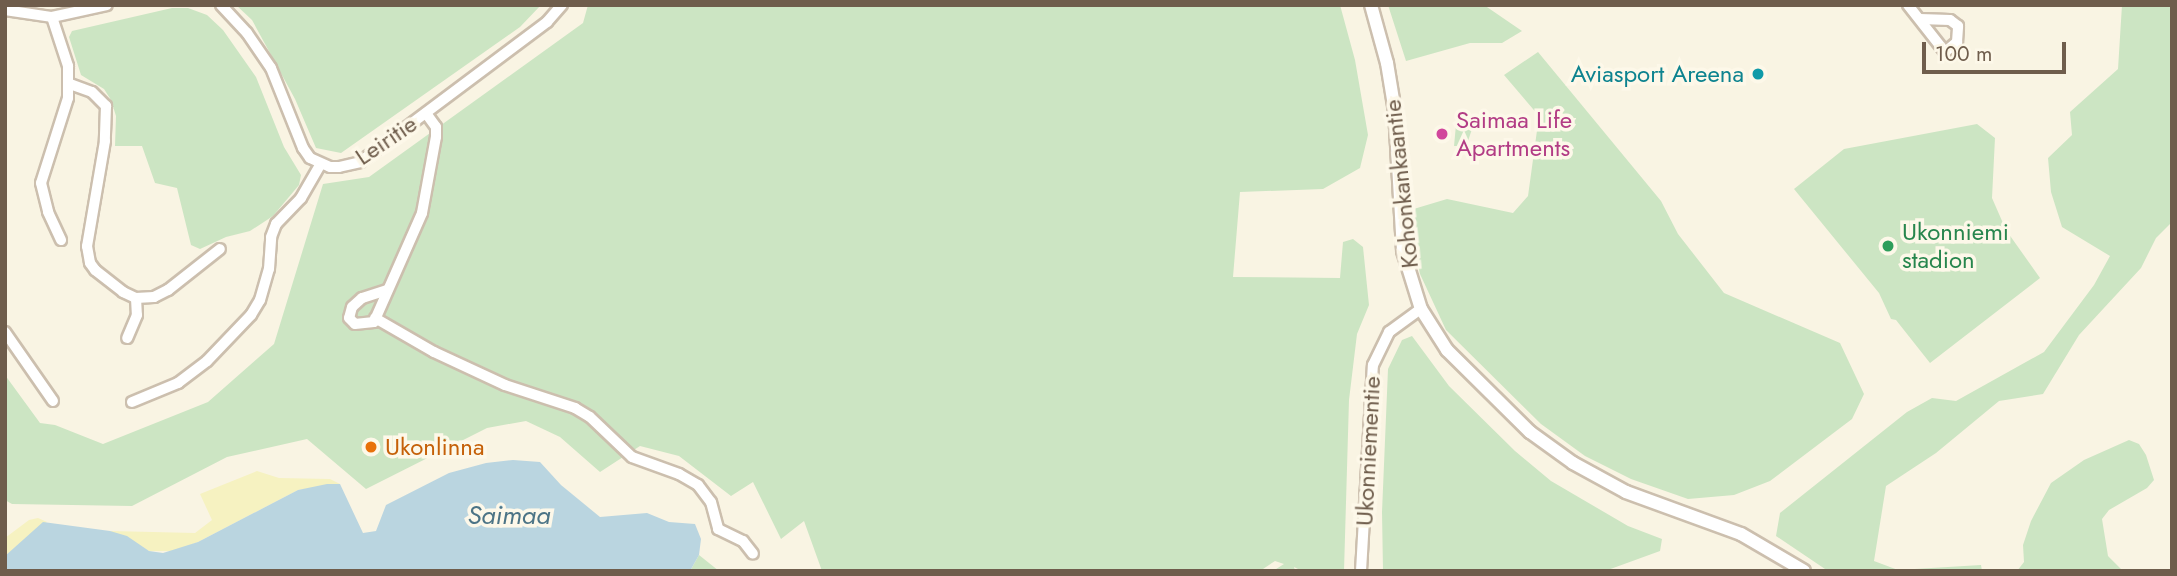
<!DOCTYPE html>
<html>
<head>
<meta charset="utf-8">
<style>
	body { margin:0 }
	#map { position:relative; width:2177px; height:576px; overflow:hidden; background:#f9f4e3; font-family:Jost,sans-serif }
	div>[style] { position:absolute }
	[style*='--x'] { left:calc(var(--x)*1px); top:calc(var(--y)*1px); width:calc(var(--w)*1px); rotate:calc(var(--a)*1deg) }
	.green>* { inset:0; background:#cce5c3 }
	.sand>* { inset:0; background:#f6f2c1 }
	.water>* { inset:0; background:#bad5e0 }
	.roads { filter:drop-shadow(2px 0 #ccbfae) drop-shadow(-2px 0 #ccbfae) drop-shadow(0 2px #ccbfae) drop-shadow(0 -2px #ccbfae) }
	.minor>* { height:10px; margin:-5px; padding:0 5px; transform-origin:5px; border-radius:5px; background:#fff }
	.tertiary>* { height:12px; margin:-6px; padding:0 6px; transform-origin:6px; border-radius:6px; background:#fff }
	.dots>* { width:19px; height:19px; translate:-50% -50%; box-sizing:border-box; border:4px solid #fdf8e9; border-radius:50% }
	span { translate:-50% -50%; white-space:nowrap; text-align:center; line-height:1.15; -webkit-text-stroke:7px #fdf8e9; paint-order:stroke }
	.culture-label { font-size:24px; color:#0d838f }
	.right { translate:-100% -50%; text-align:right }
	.hotel-label { font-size:24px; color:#b23c85 }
	.left { translate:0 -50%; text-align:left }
	.street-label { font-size:24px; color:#6f5d4c }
	.leisure-label { font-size:24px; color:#27864d }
	.food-label { font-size:24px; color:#c56008 }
	.water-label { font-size:26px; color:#4c7486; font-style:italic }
	.frame { position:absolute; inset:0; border:7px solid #6f5d4c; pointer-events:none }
	.scale { position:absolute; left:1922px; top:42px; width:144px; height:32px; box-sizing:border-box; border:4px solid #6f5d4c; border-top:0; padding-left:9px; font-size:21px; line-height:24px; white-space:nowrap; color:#6f5d4c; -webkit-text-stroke:5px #fdf8e9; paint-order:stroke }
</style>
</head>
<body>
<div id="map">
	<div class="green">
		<i style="clip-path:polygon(236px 5px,541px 5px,520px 27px,341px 153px,316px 148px,295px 99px,252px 20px)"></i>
		<i style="clip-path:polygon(588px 5px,1340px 5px,1355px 60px,1368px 135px,1360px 168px,1323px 189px,1240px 192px,1233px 277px,1340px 278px,1343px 242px,1353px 239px,1363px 247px,1369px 305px,1357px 334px,1349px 400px,1344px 571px,1302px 571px,1294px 567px,1295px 571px,1273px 571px,1284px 564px,1275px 561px,1260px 571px,822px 571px,804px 521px,781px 539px,753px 482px,731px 496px,679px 456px,640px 446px,600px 472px,560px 437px,526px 421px,487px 428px,366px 489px,307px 439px,227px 457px,132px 506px,12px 504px,5px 500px,5px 375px,40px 423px,55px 425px,103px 444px,208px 402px,274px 344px,323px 184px,369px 177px,583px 23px)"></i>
		<i style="clip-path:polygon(1388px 5px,1484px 5px,1522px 31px,1502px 43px,1470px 43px,1406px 61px)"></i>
		<i style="clip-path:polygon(2122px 5px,2172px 5px,2172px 222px,2156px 238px,2141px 268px,2079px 335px,2043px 394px,1999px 401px,1936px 453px,1886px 486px,1874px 561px,1898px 570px,1981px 565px,1982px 571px,1828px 571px,1776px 536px,1780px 513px,1907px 412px,1932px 398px,1956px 401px,2044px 352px,2094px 285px,2110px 256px,2062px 227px,2051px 192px,2048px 158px,2072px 135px,2070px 112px,2118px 69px)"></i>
		<i style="clip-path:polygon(172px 8px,188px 8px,207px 15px,223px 30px,256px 77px,284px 147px,301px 175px,299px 185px,273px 216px,250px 231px,226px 237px,200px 249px,191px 245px,177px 188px,155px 183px,142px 146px,115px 146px,116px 116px,111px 100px,104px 89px,81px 75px,69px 37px,72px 31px)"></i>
		<i style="clip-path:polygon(1538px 52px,1661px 201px,1678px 234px,1724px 293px,1840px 343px,1864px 394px,1852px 419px,1770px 481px,1734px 495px,1688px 499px,1631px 479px,1585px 456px,1541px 424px,1446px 330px,1420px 274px,1407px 211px,1447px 199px,1513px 213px,1528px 196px,1539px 116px,1504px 75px)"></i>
		<i style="clip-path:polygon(1977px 124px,1995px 138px,1992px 198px,2006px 230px,2040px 278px,1930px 363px,1896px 320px,1891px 319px,1879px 293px,1794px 189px,1844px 149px)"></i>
		<i style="clip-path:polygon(1456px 125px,1469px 126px,1472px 129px,1468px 141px,1463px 146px,1454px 146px)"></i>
		<i style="clip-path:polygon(1412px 336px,1449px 386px,1515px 451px,1551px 481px,1628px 526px,1662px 539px,1660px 551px,1605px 571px,1383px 571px,1382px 512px,1388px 369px,1402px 340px)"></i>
		<i style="clip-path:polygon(2129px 440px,2139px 444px,2146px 455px,2154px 480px,2147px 488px,2109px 510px,2102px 519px,2108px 556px,2123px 571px,2017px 571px,2024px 562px,2023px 545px,2031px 521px,2051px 483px,2084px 460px)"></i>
		<i style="clip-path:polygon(699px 555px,719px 571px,690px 571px)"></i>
	</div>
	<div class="sand">
		<i style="clip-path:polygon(257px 471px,279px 478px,330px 479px,340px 484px,298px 490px,198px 542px,175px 551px,149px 551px,110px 531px,195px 533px,212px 520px,200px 494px)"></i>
		<i style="clip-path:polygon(38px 518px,47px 522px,5px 556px,5px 538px,29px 520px)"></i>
	</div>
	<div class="water">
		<i style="clip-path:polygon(513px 460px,540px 462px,561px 485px,600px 517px,647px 513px,669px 522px,695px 524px,701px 539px,699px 555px,690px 571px,5px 571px,5px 556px,43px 522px,110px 531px,127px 536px,149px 551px,163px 553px,198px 542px,298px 490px,327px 484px,340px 484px,363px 533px,376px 531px,386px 505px,449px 473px,486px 463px)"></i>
	</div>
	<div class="roads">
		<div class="minor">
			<i style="--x:221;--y:5;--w:38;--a:47"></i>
			<i style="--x:247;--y:33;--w:42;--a:55.6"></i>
			<i style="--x:271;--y:68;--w:86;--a:68.2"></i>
			<i style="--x:303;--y:148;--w:12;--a:55"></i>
			<i style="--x:310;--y:158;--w:22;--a:24"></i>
			<i style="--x:330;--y:167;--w:9;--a:0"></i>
			<i style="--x:339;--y:167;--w:22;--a:-13"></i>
			<i style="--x:360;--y:162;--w:234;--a:-36.8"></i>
			<i style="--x:547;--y:22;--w:23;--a:-49"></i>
			<i style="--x:1908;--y:5;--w:60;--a:51.8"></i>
			<i style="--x:1945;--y:52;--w:16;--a:-40"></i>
			<i style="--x:1957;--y:42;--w:16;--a:-86"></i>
			<i style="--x:1958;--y:26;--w:10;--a:-143"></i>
			<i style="--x:1950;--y:20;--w:30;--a:-178"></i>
			<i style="--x:5;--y:10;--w:48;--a:8.5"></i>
			<i style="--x:52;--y:17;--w:52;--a:71.9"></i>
			<i style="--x:68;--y:66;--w:32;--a:90"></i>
			<i style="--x:68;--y:98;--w:89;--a:107.6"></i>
			<i style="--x:41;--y:183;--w:30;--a:76"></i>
			<i style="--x:48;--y:212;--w:31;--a:65"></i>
			<i style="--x:52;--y:17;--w:56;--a:-12.3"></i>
			<i style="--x:70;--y:84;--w:23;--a:20"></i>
			<i style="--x:92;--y:92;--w:20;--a:45"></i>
			<i style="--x:106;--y:106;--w:35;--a:92"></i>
			<i style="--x:105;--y:141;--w:107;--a:99.7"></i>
			<i style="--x:87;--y:246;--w:17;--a:80"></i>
			<i style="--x:90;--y:263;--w:9;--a:54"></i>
			<i style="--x:95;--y:270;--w:36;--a:38"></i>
			<i style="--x:123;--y:292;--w:14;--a:25"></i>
			<i style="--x:136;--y:298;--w:17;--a:87"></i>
			<i style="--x:137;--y:315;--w:25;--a:113"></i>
			<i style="--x:387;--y:290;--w:26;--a:162"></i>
			<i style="--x:362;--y:298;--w:13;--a:138"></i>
			<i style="--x:352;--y:307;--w:11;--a:105"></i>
			<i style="--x:349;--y:318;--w:8;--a:45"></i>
			<i style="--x:355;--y:324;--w:19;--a:-6"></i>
			<i style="--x:374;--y:322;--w:119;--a:-66.2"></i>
			<i style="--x:422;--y:213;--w:77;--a:-79.6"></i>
			<i style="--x:436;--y:137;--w:10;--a:-90"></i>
			<i style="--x:436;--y:127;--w:17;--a:-126"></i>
			<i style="--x:136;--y:298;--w:18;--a:-3"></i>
			<i style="--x:154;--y:297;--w:16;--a:-27"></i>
			<i style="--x:168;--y:290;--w:66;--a:-38.3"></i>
			<i style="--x:375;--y:318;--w:68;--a:30"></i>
			<i style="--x:434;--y:352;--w:78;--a:24.9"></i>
			<i style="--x:505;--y:385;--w:74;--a:18.2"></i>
			<i style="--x:575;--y:408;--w:17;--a:31"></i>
			<i style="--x:590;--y:417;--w:58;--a:43.6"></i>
			<i style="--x:632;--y:457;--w:50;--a:19.9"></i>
			<i style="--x:679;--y:474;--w:22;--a:30"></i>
			<i style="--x:698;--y:485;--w:21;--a:53"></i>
			<i style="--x:711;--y:502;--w:28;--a:75"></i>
			<i style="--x:718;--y:529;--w:28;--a:26"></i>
			<i style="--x:743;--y:541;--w:16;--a:52"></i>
			<i style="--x:5;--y:332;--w:84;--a:55.2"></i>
			<i style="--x:132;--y:402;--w:50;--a:-22.4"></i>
			<i style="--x:178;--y:383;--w:36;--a:-37"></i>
			<i style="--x:207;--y:361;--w:64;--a:-46.3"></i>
			<i style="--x:251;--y:315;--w:17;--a:-59"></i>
			<i style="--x:260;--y:300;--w:32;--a:-74"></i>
			<i style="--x:269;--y:269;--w:32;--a:-86"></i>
			<i style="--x:271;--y:237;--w:14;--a:-69"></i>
			<i style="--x:276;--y:224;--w:36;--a:-46"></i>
			<i style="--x:301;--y:198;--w:39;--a:-60"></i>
			<i style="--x:1361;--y:571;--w:206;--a:-86.7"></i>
			<i style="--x:1373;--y:365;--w:37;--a:-64"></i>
			<i style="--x:1389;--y:332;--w:39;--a:-36"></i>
		</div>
		<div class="tertiary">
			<i style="--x:1371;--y:5;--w:60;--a:74.6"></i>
			<i style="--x:1387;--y:63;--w:50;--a:80.7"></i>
			<i style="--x:1395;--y:112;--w:139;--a:86.7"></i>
			<i style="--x:1403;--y:251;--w:61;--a:72.8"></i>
			<i style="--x:1421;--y:309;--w:49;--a:57.6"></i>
			<i style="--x:1447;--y:350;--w:117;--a:44.7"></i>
			<i style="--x:1530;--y:432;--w:53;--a:35.8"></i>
			<i style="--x:1573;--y:463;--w:60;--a:28.7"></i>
			<i style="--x:1626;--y:492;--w:122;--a:20.1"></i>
			<i style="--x:1741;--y:534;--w:73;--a:30.4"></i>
		</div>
	</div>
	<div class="dots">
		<i style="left:1758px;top:74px;background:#0f9aa8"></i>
		<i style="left:1442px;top:134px;background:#d1479c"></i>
		<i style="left:1888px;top:246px;background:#2e9e5b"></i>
		<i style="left:371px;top:447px;background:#e8710a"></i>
	</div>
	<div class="culture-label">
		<span class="right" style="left:1744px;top:74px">Aviasport Areena</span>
	</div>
	<div class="hotel-label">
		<span class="left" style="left:1456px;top:134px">Saimaa Life<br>Apartments</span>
	</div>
	<div class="street-label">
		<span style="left:386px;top:140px;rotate:-34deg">Leiritie</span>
		<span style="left:1401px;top:184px;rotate:-96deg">Kohonkankaantie</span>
		<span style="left:1368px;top:451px;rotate:-87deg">Ukonniementie</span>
	</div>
	<div class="leisure-label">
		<span class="left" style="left:1902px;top:246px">Ukonniemi<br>stadion</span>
	</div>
	<div class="food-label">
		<span class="left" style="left:385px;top:447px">Ukonlinna</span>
	</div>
	<div class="water-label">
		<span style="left:509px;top:516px">Saimaa</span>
	</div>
	<div class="frame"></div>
	<div class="scale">100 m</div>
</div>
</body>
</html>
